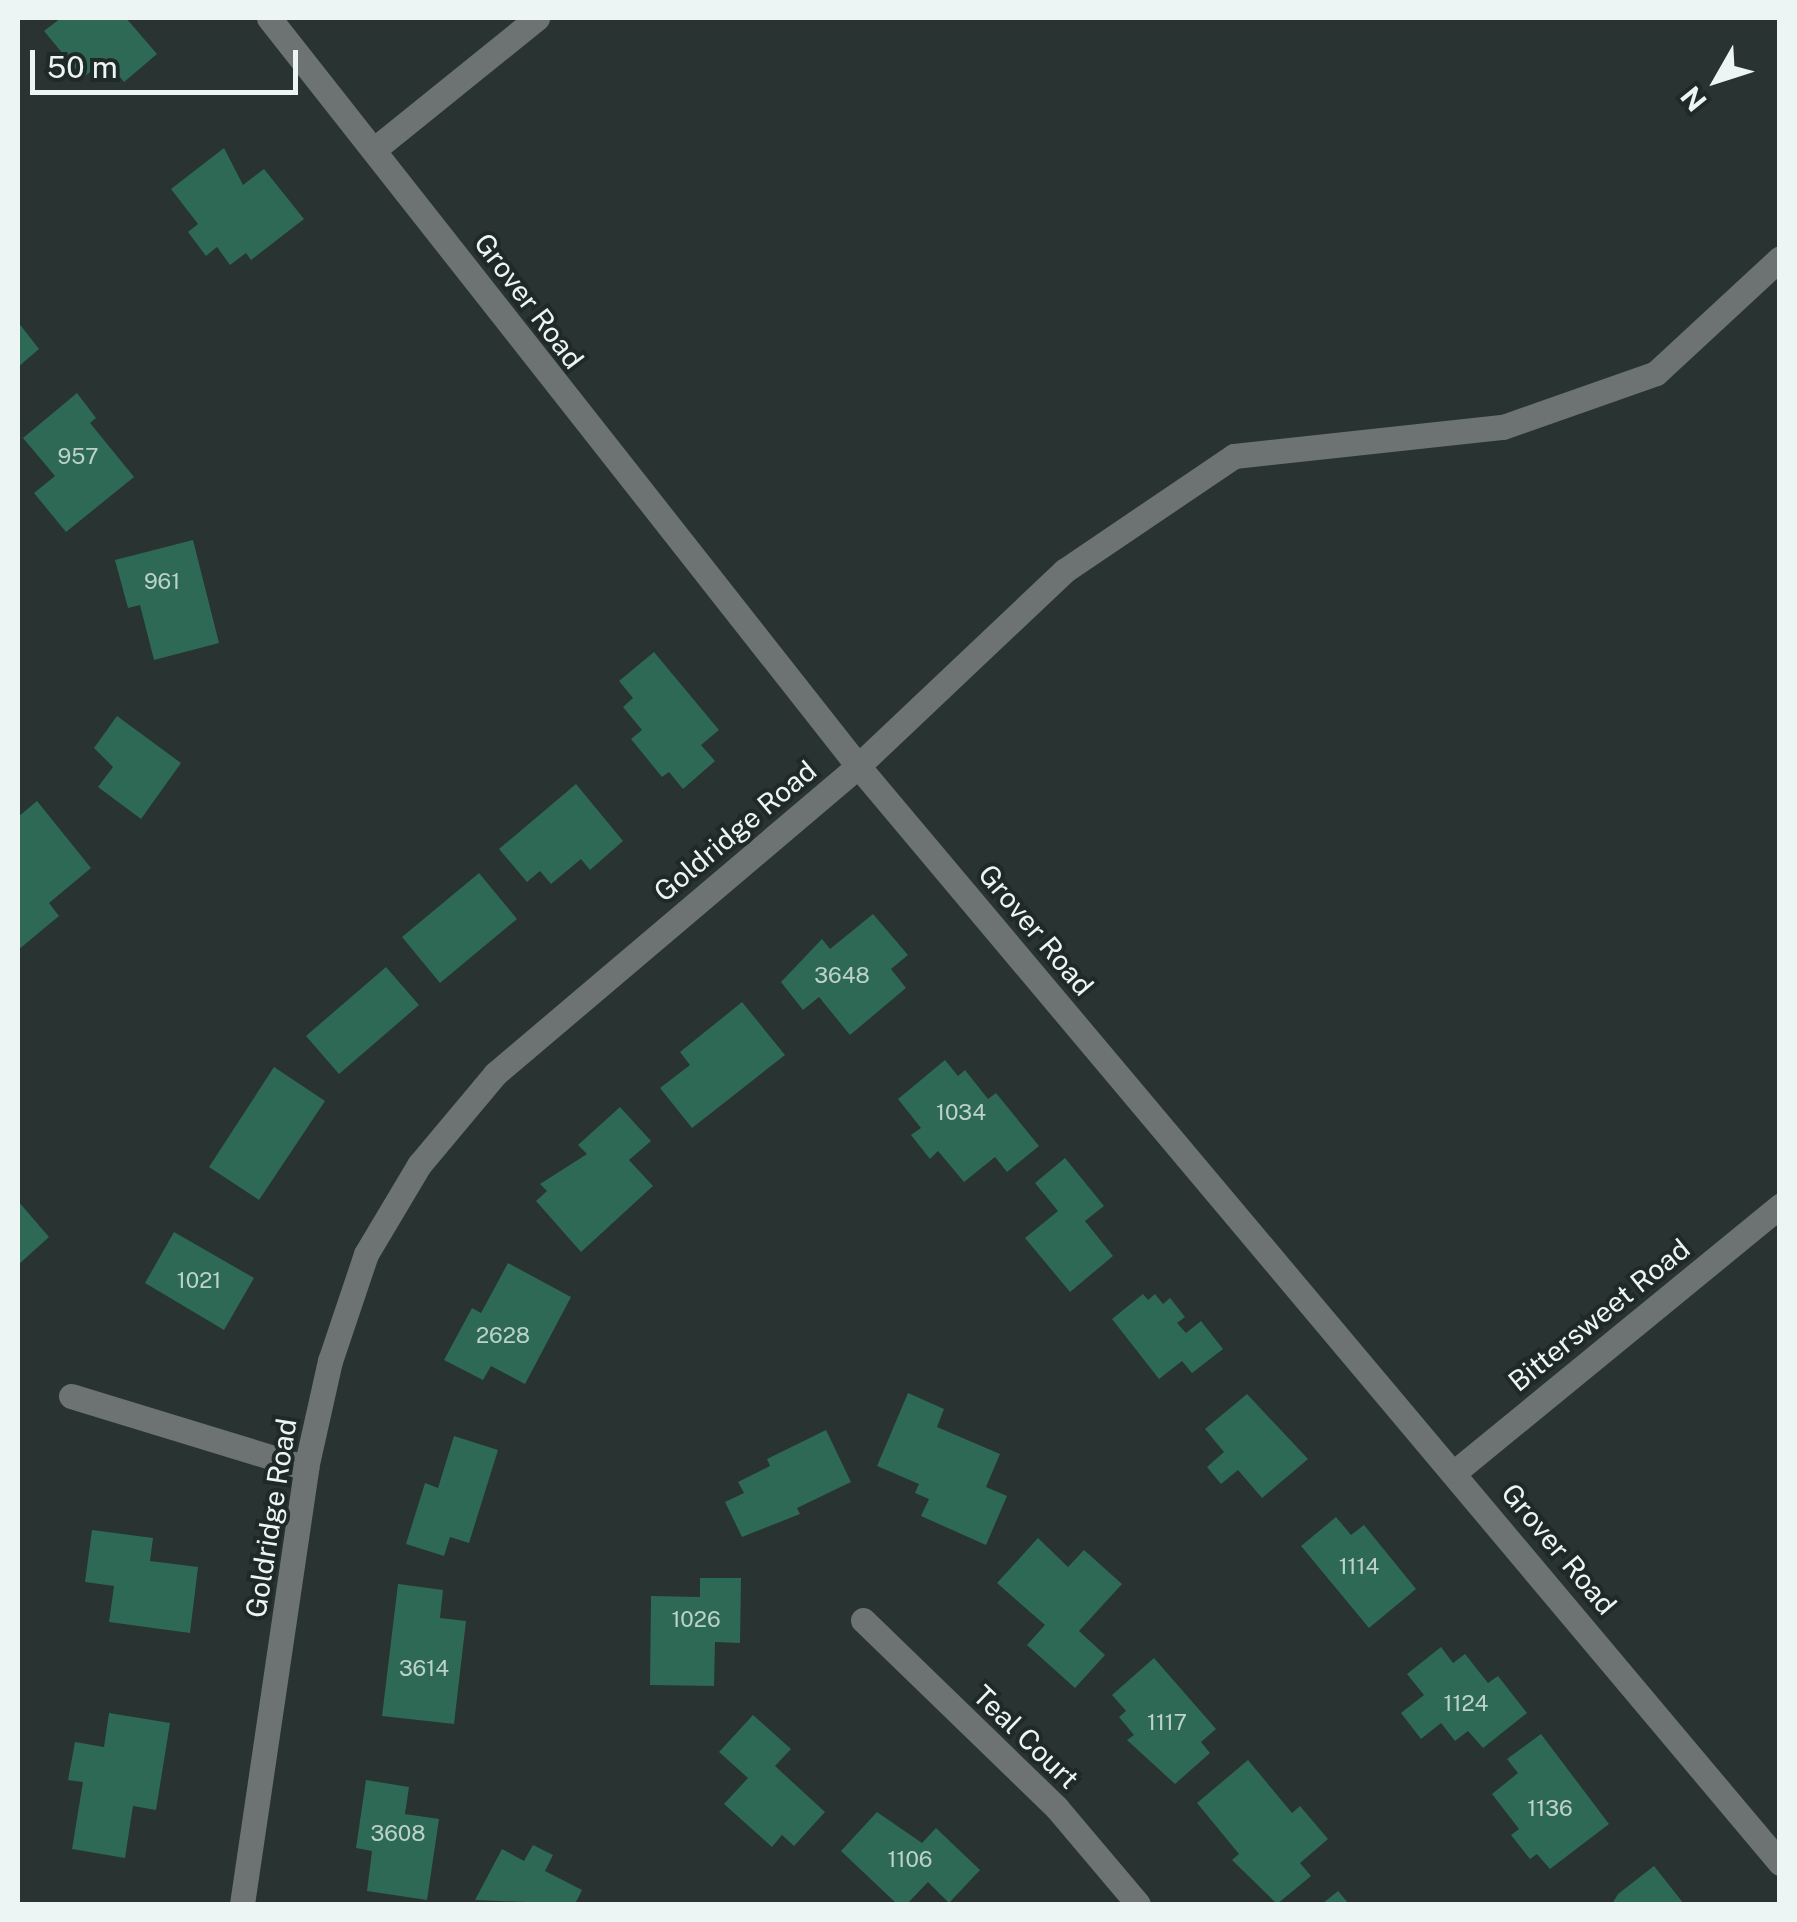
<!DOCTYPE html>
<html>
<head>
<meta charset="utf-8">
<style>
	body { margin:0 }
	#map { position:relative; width:1797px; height:1922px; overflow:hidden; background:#283332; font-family:"Public Sans",sans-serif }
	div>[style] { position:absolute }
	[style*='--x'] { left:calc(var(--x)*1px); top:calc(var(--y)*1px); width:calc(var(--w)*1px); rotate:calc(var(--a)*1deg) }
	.building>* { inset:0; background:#2d6954 }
	.street>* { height:25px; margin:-12.5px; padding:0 12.5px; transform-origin:12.5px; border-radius:12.5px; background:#6d7273 }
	span { translate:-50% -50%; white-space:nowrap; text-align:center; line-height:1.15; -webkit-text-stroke:8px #1f2928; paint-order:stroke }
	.number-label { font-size:22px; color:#bdd1cc }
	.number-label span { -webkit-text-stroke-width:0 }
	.street-label { font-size:28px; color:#edf4f4 }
	.frame { position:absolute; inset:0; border:20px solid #edf4f4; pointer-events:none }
	.north { position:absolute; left:1667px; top:30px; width:100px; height:100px; -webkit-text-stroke:8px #1f2928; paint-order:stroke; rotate:231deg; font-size:28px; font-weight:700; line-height:40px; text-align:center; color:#edf4f4 }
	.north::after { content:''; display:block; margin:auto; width:35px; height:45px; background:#edf4f4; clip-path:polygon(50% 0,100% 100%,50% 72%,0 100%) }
	.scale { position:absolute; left:30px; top:50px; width:268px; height:45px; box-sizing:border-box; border:5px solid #edf4f4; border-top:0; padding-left:12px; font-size:30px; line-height:35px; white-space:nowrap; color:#edf4f4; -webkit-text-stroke:8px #1f2928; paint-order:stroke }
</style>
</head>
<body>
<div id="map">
	<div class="building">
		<i style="clip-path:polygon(61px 18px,126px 18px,157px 54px,124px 82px,105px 59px,83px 78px,44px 31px)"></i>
		<i style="clip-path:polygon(224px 148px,243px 185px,264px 169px,304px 219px,251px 260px,246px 253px,230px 265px,217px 247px,206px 256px,188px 232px,198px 224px,171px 189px)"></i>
		<i style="clip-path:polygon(18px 322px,39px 349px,18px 367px)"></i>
		<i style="clip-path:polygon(77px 393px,96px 418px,90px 423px,134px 477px,66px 532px,34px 493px,55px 476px,23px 438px)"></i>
		<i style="clip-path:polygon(193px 540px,219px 643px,154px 660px,140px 605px,128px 608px,115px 560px)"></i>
		<i style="clip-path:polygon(654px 652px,719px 730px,701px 745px,715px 761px,683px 789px,669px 772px,662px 777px,631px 739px,642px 730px,623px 707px,633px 698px,619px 681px)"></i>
		<i style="clip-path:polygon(117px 716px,181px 763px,141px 819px,98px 787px,113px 767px,94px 748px)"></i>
		<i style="clip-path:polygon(576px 784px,623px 841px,590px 870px,581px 859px,551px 884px,540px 871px,527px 882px,499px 849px)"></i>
		<i style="clip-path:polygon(37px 801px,91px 868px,49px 903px,59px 916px,18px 950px,18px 817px)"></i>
		<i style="clip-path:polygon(479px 873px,517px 919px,440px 983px,402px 937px)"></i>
		<i style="clip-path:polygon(873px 914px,908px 955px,891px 969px,906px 988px,850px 1035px,819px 997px,803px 1010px,781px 982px,822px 939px,830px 949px)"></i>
		<i style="clip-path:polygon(386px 967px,419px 1005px,339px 1074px,306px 1036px)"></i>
		<i style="clip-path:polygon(742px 1002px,785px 1055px,692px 1128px,660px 1088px,690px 1065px,680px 1052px)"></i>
		<i style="clip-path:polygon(945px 1060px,958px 1076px,965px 1070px,988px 1099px,996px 1093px,1039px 1146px,1007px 1172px,995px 1157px,964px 1182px,938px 1151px,930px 1159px,911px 1135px,921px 1128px,898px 1099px)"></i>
		<i style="clip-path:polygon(274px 1067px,325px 1101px,259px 1200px,209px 1167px)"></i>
		<i style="clip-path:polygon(620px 1107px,651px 1141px,629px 1160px,653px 1186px,581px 1252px,536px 1201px,547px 1191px,540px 1184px,587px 1154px,578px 1145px)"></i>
		<i style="clip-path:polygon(1065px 1158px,1104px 1206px,1085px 1221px,1113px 1256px,1070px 1292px,1025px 1238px,1058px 1211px,1035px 1183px)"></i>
		<i style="clip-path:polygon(18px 1201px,49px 1237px,18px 1265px)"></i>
		<i style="clip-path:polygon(174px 1232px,254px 1278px,224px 1330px,145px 1283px)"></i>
		<i style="clip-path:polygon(508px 1263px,571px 1297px,525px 1384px,491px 1366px,483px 1380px,444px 1360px,472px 1308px,481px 1313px)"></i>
		<i style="clip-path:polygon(1143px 1294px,1148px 1300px,1155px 1294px,1163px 1304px,1170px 1298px,1185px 1317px,1177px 1323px,1186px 1333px,1201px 1321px,1223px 1349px,1192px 1373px,1182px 1361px,1159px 1379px,1112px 1319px)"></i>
		<i style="clip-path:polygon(908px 1393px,944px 1409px,937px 1427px,1000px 1454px,986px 1487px,1007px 1496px,986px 1545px,921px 1516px,929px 1499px,915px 1493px,919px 1484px,877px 1466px)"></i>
		<i style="clip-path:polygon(1247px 1394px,1308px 1459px,1262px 1498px,1238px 1470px,1221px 1484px,1207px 1467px,1224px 1452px,1205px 1429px)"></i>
		<i style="clip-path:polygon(826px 1430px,851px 1482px,797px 1508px,800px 1514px,742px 1537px,725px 1502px,744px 1493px,738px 1482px,770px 1466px,767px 1459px)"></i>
		<i style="clip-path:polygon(454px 1436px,498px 1450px,469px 1543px,450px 1537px,444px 1556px,406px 1544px,425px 1483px,438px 1488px)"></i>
		<i style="clip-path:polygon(1336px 1517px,1351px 1535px,1364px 1525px,1416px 1589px,1369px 1628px,1301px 1546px)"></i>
		<i style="clip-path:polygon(92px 1530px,153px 1538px,150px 1561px,198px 1567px,190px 1633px,109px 1622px,114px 1586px,85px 1582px)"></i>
		<i style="clip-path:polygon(1038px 1538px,1068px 1567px,1084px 1550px,1122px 1584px,1079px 1631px,1105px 1655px,1075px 1688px,1027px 1645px,1045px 1625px,997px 1583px)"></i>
		<i style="clip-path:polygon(700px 1578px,741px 1578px,740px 1643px,715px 1642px,714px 1686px,650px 1685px,651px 1596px,700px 1597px)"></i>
		<i style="clip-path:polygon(398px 1584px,443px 1590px,440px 1618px,466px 1621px,454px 1724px,382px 1716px)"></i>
		<i style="clip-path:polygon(1441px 1647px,1453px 1663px,1465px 1654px,1488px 1683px,1498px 1676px,1527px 1713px,1483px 1748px,1468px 1731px,1455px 1741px,1441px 1723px,1421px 1739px,1401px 1713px,1424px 1695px,1407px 1674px)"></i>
		<i style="clip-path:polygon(1154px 1658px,1216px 1729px,1201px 1742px,1210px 1753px,1175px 1784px,1127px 1740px,1134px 1735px,1119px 1717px,1126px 1711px,1112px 1695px)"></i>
		<i style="clip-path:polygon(109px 1713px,170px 1723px,156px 1810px,133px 1806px,125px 1858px,72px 1849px,83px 1782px,68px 1780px,75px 1742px,104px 1747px)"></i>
		<i style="clip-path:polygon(753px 1715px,791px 1749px,775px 1766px,825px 1812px,794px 1846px,782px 1835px,772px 1847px,724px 1804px,748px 1778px,719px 1752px)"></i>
		<i style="clip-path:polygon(1541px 1734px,1609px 1824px,1550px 1869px,1537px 1854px,1530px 1859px,1511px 1835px,1519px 1829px,1492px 1794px,1518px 1773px,1507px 1759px)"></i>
		<i style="clip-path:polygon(1248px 1760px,1292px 1813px,1300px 1806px,1328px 1839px,1300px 1863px,1311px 1876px,1277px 1904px,1232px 1860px,1239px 1854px,1197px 1803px)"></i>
		<i style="clip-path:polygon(366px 1780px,409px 1787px,405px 1814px,439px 1819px,427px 1900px,367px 1891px,372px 1851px,356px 1848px)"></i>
		<i style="clip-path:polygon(877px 1812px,922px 1843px,936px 1828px,980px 1870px,949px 1903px,928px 1882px,907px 1904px,897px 1904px,841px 1851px)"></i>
		<i style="clip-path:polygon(533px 1845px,553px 1855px,545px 1871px,582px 1890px,575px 1904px,475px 1900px,502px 1849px,524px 1861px)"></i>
		<i style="clip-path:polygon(1654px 1866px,1684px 1904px,1612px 1904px,1618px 1894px)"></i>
		<i style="clip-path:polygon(1338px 1891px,1349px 1904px,1322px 1904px)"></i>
	</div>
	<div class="street">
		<i style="--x:269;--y:18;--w:952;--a:51.78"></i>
		<i style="--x:858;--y:766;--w:1433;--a:49.95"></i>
		<i style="--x:376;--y:148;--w:207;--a:-38.9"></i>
		<i style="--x:71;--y:1396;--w:246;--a:17"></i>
		<i style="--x:1456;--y:1471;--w:419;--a:-39.3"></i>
		<i style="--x:863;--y:1620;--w:269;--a:44.1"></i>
		<i style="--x:1056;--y:1807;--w:127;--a:49.8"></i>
		<i style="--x:242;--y:1904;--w:441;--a:-81.6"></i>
		<i style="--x:306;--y:1468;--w:110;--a:-77.4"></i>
		<i style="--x:330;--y:1361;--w:113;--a:-71.4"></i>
		<i style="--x:366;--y:1254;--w:104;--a:-59.2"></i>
		<i style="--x:419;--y:1165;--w:119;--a:-50.1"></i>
		<i style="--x:495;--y:1074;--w:476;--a:-40.3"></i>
		<i style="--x:858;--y:766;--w:284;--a:-43.4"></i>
		<i style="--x:1064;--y:571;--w:205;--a:-34.1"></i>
		<i style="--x:1234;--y:456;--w:271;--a:-6.2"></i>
		<i style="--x:1503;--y:427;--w:162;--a:-19.4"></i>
		<i style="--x:1656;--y:373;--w:169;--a:-42.8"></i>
	</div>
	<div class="number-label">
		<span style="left:78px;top:457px">957</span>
		<span style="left:162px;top:582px">961</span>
		<span style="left:842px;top:976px">3648</span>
		<span style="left:961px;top:1113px">1034</span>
		<span style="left:199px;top:1281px">1021</span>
		<span style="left:503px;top:1336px">2628</span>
		<span style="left:1359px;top:1567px">1114</span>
		<span style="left:696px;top:1620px">1026</span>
		<span style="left:424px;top:1669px">3614</span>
		<span style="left:1466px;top:1704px">1124</span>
		<span style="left:1167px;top:1723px">1117</span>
		<span style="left:1550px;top:1809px">1136</span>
		<span style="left:398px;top:1834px">3608</span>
		<span style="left:910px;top:1860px">1106</span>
	</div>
	<div class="street-label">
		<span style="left:529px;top:301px;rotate:53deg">Grover Road</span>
		<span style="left:735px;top:831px;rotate:-40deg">Goldridge Road</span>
		<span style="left:1036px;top:930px;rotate:50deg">Grover Road</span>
		<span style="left:1599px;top:1315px;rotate:-39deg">Bittersweet Road</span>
		<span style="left:271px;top:1518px;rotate:-81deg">Goldridge Road</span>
		<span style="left:1559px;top:1549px;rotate:50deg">Grover Road</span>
		<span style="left:1026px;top:1737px;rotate:44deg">Teal Court</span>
	</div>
	<div class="frame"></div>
	<div class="north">N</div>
	<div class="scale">50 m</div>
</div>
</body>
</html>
